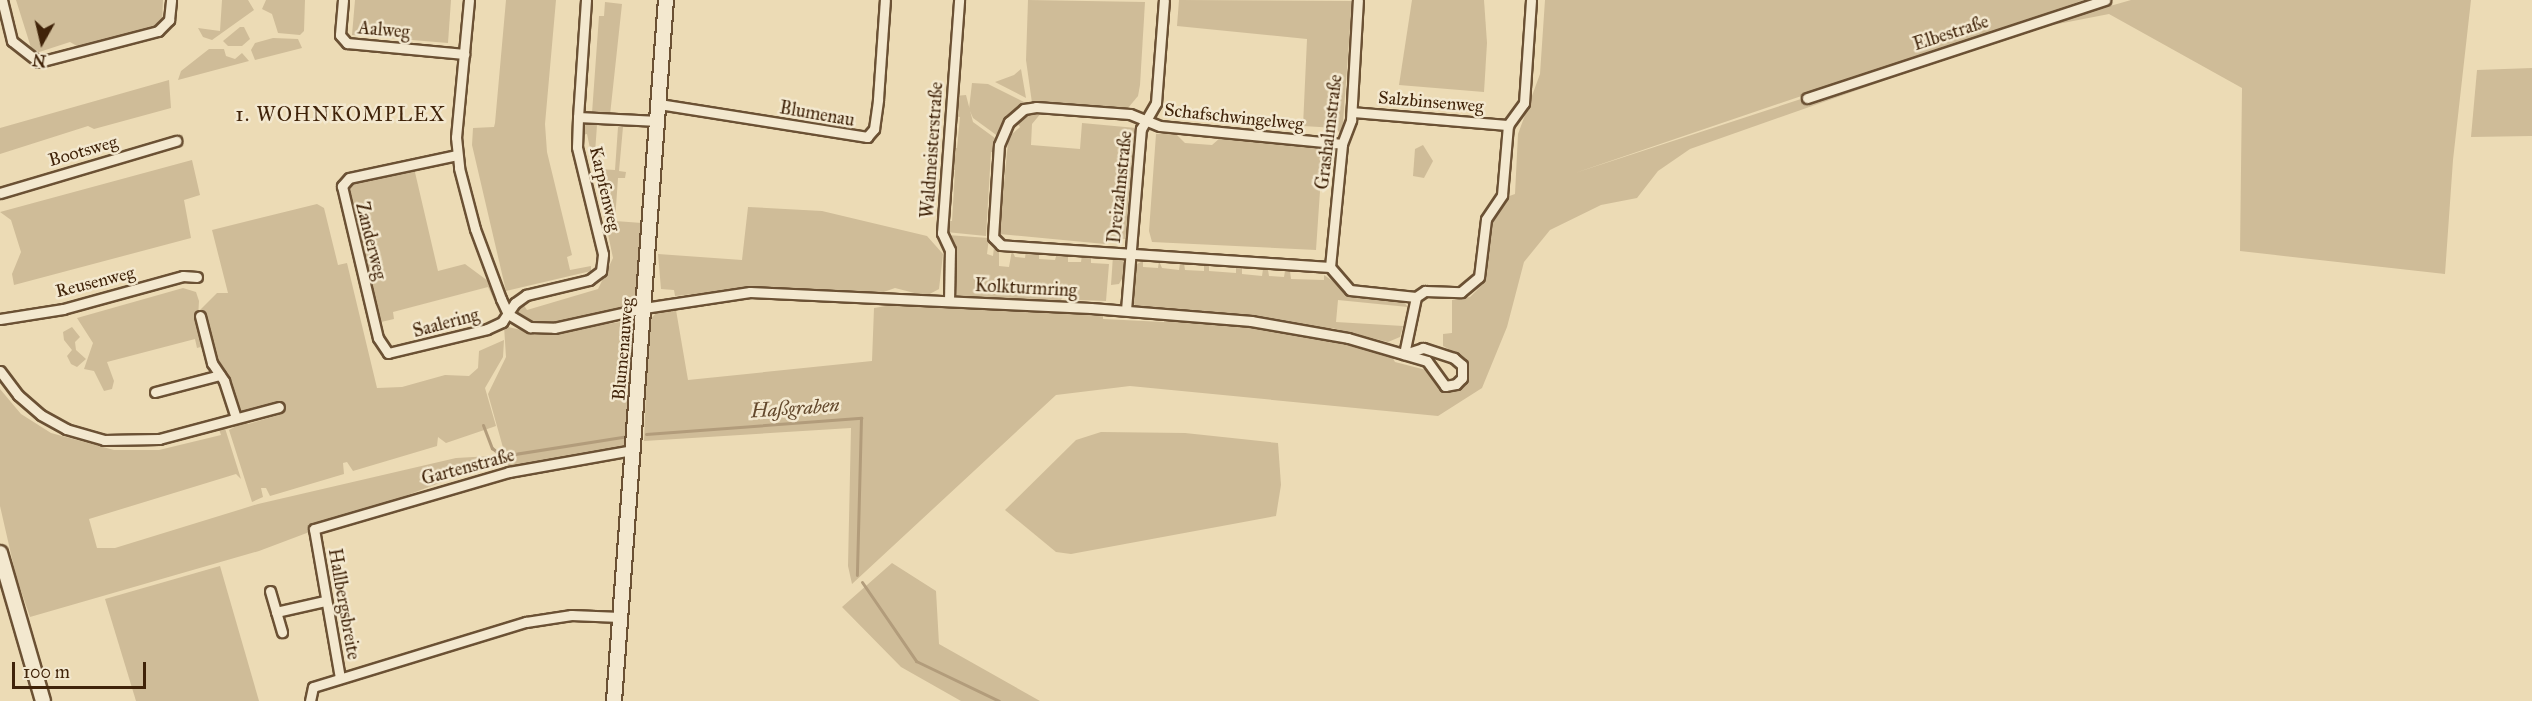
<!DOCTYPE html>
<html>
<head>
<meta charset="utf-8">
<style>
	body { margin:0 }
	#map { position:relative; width:2532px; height:701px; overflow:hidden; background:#ecdbb5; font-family:"IM FELL Great Primer",serif }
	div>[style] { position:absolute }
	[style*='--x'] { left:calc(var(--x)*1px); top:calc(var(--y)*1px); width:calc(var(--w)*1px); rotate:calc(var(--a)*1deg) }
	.green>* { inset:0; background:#cfbc98 }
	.stream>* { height:3px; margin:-1.5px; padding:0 1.5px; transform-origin:1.5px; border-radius:1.5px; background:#b29c7b }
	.roads { filter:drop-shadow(2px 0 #6b5134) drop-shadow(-2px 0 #6b5134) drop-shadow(0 2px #6b5134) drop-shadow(0 -2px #6b5134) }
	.street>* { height:9px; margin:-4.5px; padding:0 4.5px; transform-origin:4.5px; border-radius:4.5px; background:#f3e8cf }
	.secondary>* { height:14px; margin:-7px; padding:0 7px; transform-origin:7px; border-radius:7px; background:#f3e8cf }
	span { translate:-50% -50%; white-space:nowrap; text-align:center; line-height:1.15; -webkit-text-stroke:5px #f3e8cf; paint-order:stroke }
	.street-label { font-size:18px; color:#402309 }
	.neighbourhood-label { font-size:20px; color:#402309; letter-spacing:1.5px }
	.water-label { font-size:20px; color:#62472b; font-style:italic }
	.north { position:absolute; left:12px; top:12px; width:60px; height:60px; -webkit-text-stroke:4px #f3e8cf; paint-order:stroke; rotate:188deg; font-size:16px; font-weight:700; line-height:24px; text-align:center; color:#402309 }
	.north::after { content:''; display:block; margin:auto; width:21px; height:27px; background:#402309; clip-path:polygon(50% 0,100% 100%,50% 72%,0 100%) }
	.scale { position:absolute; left:12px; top:662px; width:134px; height:27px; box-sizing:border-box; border:3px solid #402309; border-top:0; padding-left:8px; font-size:18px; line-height:21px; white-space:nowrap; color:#402309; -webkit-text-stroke:4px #f3e8cf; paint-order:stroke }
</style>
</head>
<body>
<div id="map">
	<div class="green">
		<i style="clip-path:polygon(16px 0,163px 0,162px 22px,151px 29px,77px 46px,70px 42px,33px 54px)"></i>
		<i style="clip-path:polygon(222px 0,248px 0,254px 10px,212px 40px,203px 37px,198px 28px,220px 31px)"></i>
		<i style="clip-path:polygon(266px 0,305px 0,304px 31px,300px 35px,278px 33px,272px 14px,262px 9px)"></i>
		<i style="clip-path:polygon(355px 0,451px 0,448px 43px,352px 35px)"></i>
		<i style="clip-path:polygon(506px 0,556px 0,545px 124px,547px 152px,572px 255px,567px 257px,570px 270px,591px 266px,591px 271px,506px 291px,472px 145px,473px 128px,494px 127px,495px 123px)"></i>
		<i style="clip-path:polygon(1028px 0,1145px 2px,1140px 85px,1138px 96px,1128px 108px,1032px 103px,1026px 60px)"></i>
		<i style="clip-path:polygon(1179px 0,1352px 1px,1342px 136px,1336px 128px,1303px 126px,1307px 39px,1177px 26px)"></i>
		<i style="clip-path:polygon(1412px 0,1484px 0,1487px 43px,1484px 92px,1399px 85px)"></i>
		<i style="clip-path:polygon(1545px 0,2084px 0,1575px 173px,2000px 34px,2000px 40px,1690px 149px,1658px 171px,1637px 198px,1601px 205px,1550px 230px,1524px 262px,1507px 327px,1482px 388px,1438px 416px,1130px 386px,1056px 395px,852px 584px,848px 566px,851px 428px,644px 441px,649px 321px,656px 313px,676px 310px,688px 380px,872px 361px,874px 308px,892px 305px,1103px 313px,1103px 319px,1164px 322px,1166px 317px,1255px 325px,1391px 355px,1395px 362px,1426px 370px,1437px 387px,1462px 388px,1467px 376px,1463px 357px,1443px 346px,1443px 334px,1452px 333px,1452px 300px,1470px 297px,1485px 282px,1491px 219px,1502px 207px,1501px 199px,1515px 194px,1518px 134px,1540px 74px)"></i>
		<i style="clip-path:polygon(2131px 0,2471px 0,2453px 160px,2445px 274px,2240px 251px,2242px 88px,2109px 14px,2027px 30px)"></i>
		<i style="clip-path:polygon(605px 2px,622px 4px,610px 115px,592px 113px,599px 16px,604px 16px)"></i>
		<i style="clip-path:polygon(240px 27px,244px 27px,250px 39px,242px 46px,228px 46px,223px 41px)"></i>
		<i style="clip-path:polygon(273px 38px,298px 39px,302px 48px,255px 60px,251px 50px,255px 43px)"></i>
		<i style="clip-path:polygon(209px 49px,224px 49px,226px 56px,235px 59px,242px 53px,249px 61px,178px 80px,181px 71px)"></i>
		<i style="clip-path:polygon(2532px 68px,2532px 136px,2471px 137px,2477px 70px)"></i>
		<i style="clip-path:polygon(1021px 69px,1026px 98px,995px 82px,1014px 75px)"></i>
		<i style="clip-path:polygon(169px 80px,171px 108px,94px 129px,88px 126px,0 154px,0 128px)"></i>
		<i style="clip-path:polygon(972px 83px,988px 84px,1028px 104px,999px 137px,973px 118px,969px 109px)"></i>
		<i style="clip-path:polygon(966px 95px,973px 122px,999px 141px,997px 152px,991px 152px,986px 236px,946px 232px,946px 221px,952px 221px,955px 170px,951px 169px,952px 148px,957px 148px,960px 117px,954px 116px,955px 96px)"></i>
		<i style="clip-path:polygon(1035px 110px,1042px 112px,1032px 124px,1031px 145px,1080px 149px,1082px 123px,1136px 128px,1126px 239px,1113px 238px,1105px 244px,999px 234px,1009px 132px,1012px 134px,1020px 127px,1016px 121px,1027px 111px)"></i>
		<i style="clip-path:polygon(586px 123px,597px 125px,595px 153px,601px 153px,599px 169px,615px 170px,618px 127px,623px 127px,619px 171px,626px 172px,625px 178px,618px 178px,615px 221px,642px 223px,635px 301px,633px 307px,622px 311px,538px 327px,519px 318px,519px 307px,523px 304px,527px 310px,598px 289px,613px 258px,587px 134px,582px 135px)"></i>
		<i style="clip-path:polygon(1156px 134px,1176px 134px,1185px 143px,1212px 145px,1220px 138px,1323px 147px,1316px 250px,1152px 242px,1149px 231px)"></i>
		<i style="clip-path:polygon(1423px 145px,1433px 161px,1424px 178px,1413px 176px,1415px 149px)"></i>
		<i style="clip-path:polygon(192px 160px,200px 195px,184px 200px,191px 238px,14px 285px,12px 274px,21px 252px,11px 220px,0 212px)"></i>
		<i style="clip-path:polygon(414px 168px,438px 271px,465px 264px,488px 281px,495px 302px,488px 287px,393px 312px,394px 319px,381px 322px,349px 185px)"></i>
		<i style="clip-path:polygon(317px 204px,324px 208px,338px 265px,347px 263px,377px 388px,402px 387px,445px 375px,469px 376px,478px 368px,479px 351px,504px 340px,503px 357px,485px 388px,496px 426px,446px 443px,438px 437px,437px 446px,353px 471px,347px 462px,343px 463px,344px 474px,270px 496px,266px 488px,261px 488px,263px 497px,252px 502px,229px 430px,245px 421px,248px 424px,279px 415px,276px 408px,236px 417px,212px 363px,199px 311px,217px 293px,228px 293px,212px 230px)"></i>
		<i style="clip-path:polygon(748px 207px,822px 211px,927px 236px,943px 254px,939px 289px,926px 296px,895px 288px,878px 294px,740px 289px,675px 296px,674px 290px,661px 289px,658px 254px,742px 260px)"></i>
		<i style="clip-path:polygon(947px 235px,989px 238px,987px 254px,993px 256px,994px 247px,999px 251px,999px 266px,1009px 267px,1012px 250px,1015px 257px,1025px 258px,1026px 250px,1039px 252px,1039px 259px,1055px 260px,1057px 253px,1068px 254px,1068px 262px,1081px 262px,1082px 255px,1091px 256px,1091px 263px,1109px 264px,1106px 301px,1077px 300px,1072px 289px,1065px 288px,1062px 299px,1054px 304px,960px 299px,953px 295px)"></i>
		<i style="clip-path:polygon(1113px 256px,1124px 262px,1124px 275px,1119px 284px,1111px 285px)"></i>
		<i style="clip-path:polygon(1143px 261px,1143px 267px,1158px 268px,1159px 261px,1162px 268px,1179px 270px,1180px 263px,1184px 263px,1185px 270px,1204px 271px,1204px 264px,1209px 265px,1209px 271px,1236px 273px,1236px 267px,1242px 267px,1242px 274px,1262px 276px,1263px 269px,1268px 270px,1269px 276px,1284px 277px,1285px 271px,1290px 271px,1291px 279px,1324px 280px,1324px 275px,1352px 294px,1402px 300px,1408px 307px,1338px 300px,1336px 322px,1403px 326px,1400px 337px,1388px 342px,1332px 328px,1323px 331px,1265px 320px,1136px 307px,1131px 298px,1133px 266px)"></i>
		<i style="clip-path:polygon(183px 288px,196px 292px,199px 301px,198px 318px,204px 346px,197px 348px,195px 339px,107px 362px,114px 381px,112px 389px,104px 391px,94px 371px,84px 369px,93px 343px,77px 318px)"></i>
		<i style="clip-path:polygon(634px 320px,636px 381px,629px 445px,509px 469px,488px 394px,506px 357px,504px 326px,539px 334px)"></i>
		<i style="clip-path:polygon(72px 327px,80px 337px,75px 342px,76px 350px,86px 359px,77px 367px,71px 364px,67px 356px,72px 350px,64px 340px,63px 332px)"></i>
		<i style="clip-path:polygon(0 389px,21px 414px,51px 433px,114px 450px,159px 450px,221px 435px,218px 426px,224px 425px,241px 479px,236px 474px,89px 519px,97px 548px,115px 548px,258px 504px,456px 458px,491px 456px,493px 468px,458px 476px,259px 551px,30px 617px,16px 576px,0 506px)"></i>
		<i style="clip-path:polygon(1101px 432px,1185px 433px,1278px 443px,1281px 485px,1276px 516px,1071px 554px,1056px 552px,1005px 510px,1076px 440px)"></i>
		<i style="clip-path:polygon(892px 563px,936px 591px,939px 644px,1040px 701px,961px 701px,901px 667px,842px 607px)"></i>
		<i style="clip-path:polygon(220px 566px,259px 701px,136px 701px,105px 599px)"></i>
	</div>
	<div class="stream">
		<i style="--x:483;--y:425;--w:25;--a:69"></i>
		<i style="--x:492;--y:448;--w:13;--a:39"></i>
		<i style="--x:502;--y:456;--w:128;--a:-9"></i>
		<i style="--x:646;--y:434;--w:216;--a:-4.3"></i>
		<i style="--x:861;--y:418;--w:157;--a:91.5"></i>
		<i style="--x:862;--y:582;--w:96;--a:55.6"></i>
		<i style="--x:916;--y:661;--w:92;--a:25.7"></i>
	</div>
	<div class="roads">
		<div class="street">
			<i style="--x:2;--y:0;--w:42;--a:76.3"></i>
			<i style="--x:12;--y:41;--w:34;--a:38"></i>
			<i style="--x:39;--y:62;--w:123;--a:-14.6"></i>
			<i style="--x:158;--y:31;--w:16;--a:-45"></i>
			<i style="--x:169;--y:20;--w:20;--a:-84"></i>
			<i style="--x:343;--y:0;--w:35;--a:95"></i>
			<i style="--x:340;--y:35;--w:11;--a:49"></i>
			<i style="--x:347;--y:43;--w:118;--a:5.4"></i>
			<i style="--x:469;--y:0;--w:138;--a:95.4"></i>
			<i style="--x:456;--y:137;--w:31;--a:84"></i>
			<i style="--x:459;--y:168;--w:63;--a:75.3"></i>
			<i style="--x:475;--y:229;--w:75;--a:69.6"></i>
			<i style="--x:501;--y:299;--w:17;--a:65"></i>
			<i style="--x:508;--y:314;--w:26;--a:31"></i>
			<i style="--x:530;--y:327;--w:24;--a:2"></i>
			<i style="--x:554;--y:328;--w:92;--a:-12.5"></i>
			<i style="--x:644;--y:308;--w:107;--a:-8.6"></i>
			<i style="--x:750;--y:292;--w:341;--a:2.7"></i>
			<i style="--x:1091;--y:308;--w:161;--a:4.6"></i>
			<i style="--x:1251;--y:321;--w:98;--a:9.9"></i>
			<i style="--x:1348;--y:338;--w:82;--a:16.2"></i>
			<i style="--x:1427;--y:361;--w:31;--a:54"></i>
			<i style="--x:1445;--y:386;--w:11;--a:-10"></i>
			<i style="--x:1456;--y:384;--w:8;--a:-45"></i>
			<i style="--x:1462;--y:378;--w:13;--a:-90"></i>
			<i style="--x:1462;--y:365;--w:11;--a:-139"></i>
			<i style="--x:1454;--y:358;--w:33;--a:-162"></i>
			<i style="--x:1423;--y:348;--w:20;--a:162"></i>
			<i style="--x:586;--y:0;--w:117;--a:93.9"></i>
			<i style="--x:578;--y:117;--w:80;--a:2.9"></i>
			<i style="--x:1807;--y:98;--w:314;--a:-18.2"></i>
			<i style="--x:659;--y:104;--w:211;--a:9"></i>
			<i style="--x:867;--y:137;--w:11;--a:-49"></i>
			<i style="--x:874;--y:129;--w:30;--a:-82"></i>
			<i style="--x:878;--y:99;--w:99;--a:-86"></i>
			<i style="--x:1352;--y:112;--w:157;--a:4.8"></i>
			<i style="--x:457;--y:155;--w:110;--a:168"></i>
			<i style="--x:349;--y:178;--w:11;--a:131"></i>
			<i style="--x:342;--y:186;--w:156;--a:76.7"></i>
			<i style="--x:378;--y:338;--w:18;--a:56"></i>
			<i style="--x:388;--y:353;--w:102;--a:-13.6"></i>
			<i style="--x:487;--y:329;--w:17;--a:-25"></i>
			<i style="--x:502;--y:322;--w:23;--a:-56"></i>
			<i style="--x:515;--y:303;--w:14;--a:-36"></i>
			<i style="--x:526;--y:295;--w:65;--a:-13.4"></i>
			<i style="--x:589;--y:280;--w:15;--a:-37"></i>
			<i style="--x:601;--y:271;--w:17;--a:-83"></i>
			<i style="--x:603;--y:254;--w:110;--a:-103.7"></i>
			<i style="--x:577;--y:147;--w:30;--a:-88"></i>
			<i style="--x:0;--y:193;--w:184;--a:-16.5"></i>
			<i style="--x:1330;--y:267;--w:330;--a:-176.2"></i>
			<i style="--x:1001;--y:245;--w:11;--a:-135"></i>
			<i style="--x:993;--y:237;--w:92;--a:-86.3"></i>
			<i style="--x:999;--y:145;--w:25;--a:-67"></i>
			<i style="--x:1009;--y:122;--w:20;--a:-41"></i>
			<i style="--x:1024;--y:109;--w:12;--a:-9"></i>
			<i style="--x:1036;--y:107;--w:94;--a:4.3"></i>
			<i style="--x:1130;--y:114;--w:32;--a:22"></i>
			<i style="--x:1160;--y:126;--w:183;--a:5.6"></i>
			<i style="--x:1330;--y:267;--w:124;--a:-84.4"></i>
			<i style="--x:1342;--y:144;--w:26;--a:-69"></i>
			<i style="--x:1351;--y:120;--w:120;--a:-86.7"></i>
			<i style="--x:1330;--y:267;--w:30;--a:49"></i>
			<i style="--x:1350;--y:290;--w:66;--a:6.1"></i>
			<i style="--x:949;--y:301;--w:51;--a:-88.9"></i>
			<i style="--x:950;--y:250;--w:19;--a:-115"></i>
			<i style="--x:942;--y:233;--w:234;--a:-85.8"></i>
			<i style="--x:1126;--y:310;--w:182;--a:-85.3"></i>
			<i style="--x:1141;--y:129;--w:30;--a:-60"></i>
			<i style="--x:1156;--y:103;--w:103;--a:-85.6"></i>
			<i style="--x:200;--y:316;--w:49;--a:75.7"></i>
			<i style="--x:212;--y:363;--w:22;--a:56"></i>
			<i style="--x:224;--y:381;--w:38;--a:72"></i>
			<i style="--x:0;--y:319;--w:64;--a:-9"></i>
			<i style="--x:63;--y:309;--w:124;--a:-15.4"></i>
			<i style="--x:183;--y:276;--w:14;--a:4"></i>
			<i style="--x:1404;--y:354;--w:58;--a:-78.1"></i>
			<i style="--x:1416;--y:297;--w:11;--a:-34"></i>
			<i style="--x:1425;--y:291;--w:36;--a:2"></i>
			<i style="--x:1461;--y:292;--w:23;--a:-40"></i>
			<i style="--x:1479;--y:277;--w:58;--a:-83.1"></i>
			<i style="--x:1486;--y:219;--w:29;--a:-56"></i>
			<i style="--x:1502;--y:195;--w:70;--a:-85.1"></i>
			<i style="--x:1508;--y:125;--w:27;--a:-54"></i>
			<i style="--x:1524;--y:103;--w:103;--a:-86.1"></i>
			<i style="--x:0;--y:371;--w:30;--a:53"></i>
			<i style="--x:18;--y:395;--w:30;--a:41"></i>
			<i style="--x:41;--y:415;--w:29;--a:29"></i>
			<i style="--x:66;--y:429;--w:40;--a:16"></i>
			<i style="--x:104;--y:440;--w:55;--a:-1"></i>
			<i style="--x:159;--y:439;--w:124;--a:-14.9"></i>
			<i style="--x:155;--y:392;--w:67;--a:-14.7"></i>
			<i style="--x:270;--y:591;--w:43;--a:73.7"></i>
			<i style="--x:276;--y:612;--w:50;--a:-12.7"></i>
			<i style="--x:340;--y:678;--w:151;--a:-99.9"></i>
			<i style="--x:314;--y:529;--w:203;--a:-16.3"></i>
			<i style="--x:509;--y:472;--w:126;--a:-10.1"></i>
			<i style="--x:310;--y:701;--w:14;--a:-78"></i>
			<i style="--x:313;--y:687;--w:223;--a:-17"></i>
			<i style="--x:526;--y:622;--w:46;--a:-8.8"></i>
			<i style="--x:571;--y:615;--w:49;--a:2.3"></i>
		</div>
		<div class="secondary">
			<i style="--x:0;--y:553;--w:154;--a:73.8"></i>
			<i style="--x:614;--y:701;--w:703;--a:-85.76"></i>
		</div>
	</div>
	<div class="street-label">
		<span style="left:384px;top:30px;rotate:5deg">Aalweg</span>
		<span style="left:1951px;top:33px;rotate:-18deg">Elbestraße</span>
		<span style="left:1431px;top:102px;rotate:5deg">Salzbinsenweg</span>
		<span style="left:817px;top:114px;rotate:10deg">Blumenau</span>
		<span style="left:1234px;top:117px;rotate:6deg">Schafschwingelweg</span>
		<span style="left:1329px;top:132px;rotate:-83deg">Grashalmstraße</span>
		<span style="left:932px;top:150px;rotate:-86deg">Waldmeisterstraße</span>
		<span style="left:83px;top:151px;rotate:-16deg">Bootsweg</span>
		<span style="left:1120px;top:187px;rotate:-84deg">Dreizahnstraße</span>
		<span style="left:605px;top:189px;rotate:77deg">Karpfenweg</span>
		<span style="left:371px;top:241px;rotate:76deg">Zanderweg</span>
		<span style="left:95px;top:282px;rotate:-14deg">Reusenweg</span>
		<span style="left:1026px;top:288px;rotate:3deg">Kolkturmring</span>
		<span style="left:446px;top:323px;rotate:-15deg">Saalering</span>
		<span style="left:623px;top:349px;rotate:-85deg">Blumenauweg</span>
		<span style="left:468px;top:467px;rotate:-15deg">Gartenstraße</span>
		<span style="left:344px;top:604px;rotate:80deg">Hallbergsbreite</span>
	</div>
	<div class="neighbourhood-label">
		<span style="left:341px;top:114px">1. WOHNKOMPLEX</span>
	</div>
	<div class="water-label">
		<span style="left:795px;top:408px;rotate:-4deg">Haßgraben</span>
	</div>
	<div class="north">N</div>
	<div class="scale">100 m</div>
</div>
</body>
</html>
